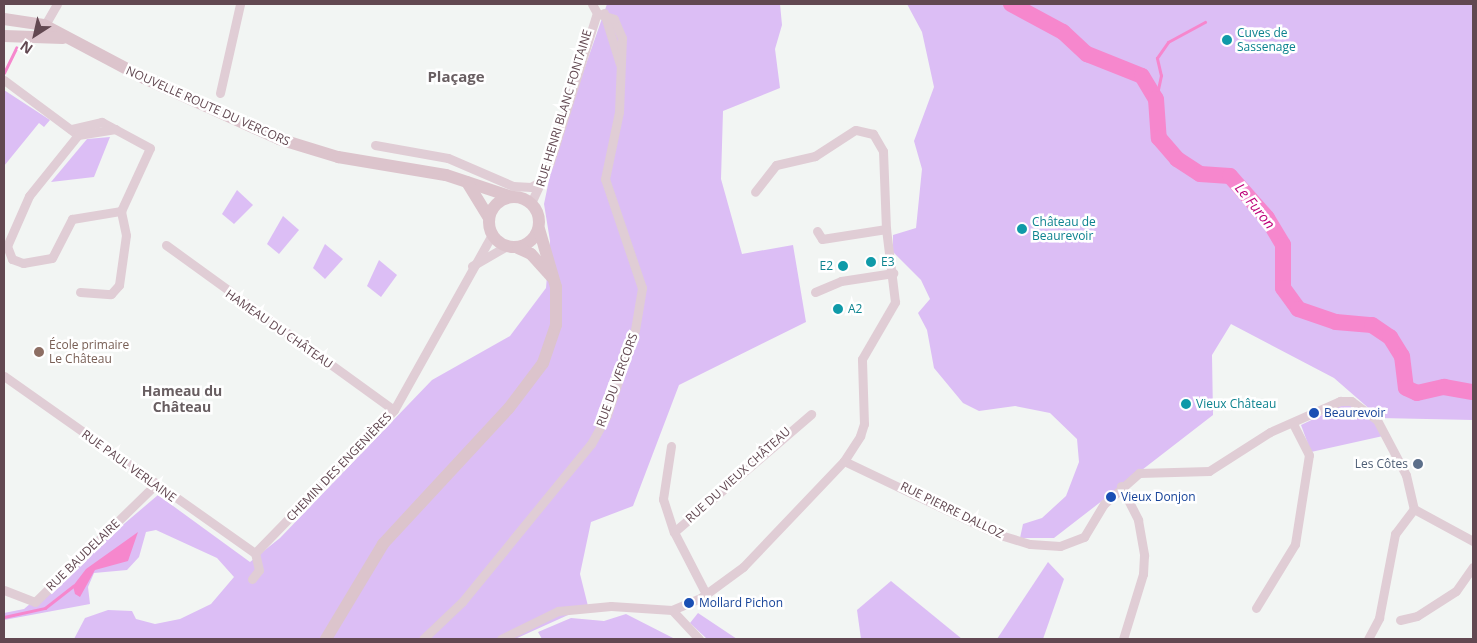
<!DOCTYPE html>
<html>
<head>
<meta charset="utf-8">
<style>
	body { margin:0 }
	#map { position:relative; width:1477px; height:643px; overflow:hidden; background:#f2f5f3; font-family:"Open Sans",sans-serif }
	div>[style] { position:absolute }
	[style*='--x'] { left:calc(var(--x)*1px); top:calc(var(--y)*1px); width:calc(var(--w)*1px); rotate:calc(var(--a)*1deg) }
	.green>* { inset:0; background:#dcbef5 }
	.water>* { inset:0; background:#f687cd }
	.stream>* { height:2.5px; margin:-1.25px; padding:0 1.25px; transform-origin:1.25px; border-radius:1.25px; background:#f687cd }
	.river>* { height:16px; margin:-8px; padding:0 8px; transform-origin:8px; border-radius:8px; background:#f687cd }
	.minor>* { height:9px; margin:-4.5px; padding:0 4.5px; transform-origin:4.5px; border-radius:4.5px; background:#e0cdd5 }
	.secondary>* { height:12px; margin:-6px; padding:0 6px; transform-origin:6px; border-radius:6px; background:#dcc4cc }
	.secondary>.ring { margin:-6px; padding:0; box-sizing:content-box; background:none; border:12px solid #dcc4cc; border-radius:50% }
	.dots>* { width:14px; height:14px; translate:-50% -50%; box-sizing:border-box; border:2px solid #fff; border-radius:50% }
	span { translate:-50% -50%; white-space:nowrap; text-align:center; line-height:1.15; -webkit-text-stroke:5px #fff; paint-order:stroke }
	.culture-label { font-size:12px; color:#0d838f }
	.left { translate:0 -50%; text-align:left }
	.right { translate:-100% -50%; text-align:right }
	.street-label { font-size:12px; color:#624851 }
	.education-label { font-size:12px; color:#785e54 }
	.transit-label { font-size:12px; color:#164399 }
	.service-label { font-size:12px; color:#4e5e75 }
	.water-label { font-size:14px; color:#bd0078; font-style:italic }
	.neighbourhood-label { font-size:14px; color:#685e61; font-weight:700 }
	.quarter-label { font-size:15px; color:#685e61; font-weight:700 }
	.frame { position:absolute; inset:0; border:5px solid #624851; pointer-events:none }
	.north { position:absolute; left:10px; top:10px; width:50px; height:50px; -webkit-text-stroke:4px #fff; paint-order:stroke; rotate:215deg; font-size:14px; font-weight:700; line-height:20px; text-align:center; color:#624851 }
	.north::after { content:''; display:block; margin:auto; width:18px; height:22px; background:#624851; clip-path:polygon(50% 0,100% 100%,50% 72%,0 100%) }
</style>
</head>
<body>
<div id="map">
	<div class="green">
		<i style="clip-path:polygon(607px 4px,780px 4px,782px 25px,775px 49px,780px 88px,723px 111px,721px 179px,742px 254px,793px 245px,806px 322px,679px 385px,633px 506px,591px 522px,580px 574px,588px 606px,515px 639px,74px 639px,85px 618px,108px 610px,132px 611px,136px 619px,155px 624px,180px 619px,211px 604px,234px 577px,217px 558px,156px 530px,146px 532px,139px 557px,127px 570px,94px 573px,88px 587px,90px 604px,4px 620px,4px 613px,24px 609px,158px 495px,250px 562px,280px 538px,432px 380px,510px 336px,546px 288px,550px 241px,544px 204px,554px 156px)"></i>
		<i style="clip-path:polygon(907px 4px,1473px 4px,1473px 420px,1380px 418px,1334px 378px,1231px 324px,1212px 355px,1213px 415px,1054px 538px,1020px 538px,1023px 524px,1042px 518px,1066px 496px,1079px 462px,1077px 439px,1050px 413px,1015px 406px,979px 411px,963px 403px,934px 368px,927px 330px,918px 313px,930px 299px,921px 280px,893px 252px,893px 235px,916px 228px,922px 169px,914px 141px,934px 87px,922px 32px)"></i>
		<i style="clip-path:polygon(4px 90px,50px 120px,44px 127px,39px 123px,4px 166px)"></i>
		<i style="clip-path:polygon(110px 137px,94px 177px,51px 182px,87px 139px)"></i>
		<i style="clip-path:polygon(237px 190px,253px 205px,234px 224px,222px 214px)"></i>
		<i style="clip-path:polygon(283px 216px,299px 230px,279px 254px,267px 244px)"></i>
		<i style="clip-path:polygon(325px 244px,343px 259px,325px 279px,313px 268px)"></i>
		<i style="clip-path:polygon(379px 260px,397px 275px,381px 297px,367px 286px)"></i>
		<i style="clip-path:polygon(1347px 403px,1366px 411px,1383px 436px,1311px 452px,1301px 425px)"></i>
		<i style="clip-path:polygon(1048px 562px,1064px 579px,1043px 639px,997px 639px)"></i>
		<i style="clip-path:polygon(891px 581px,962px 639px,861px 639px,857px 610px)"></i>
		<i style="clip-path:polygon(698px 613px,737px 639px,707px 639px,690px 623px)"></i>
		<i style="clip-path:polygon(626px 614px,675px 639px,542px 639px,538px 632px,571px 618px,604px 621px)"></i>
	</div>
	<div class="water">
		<i style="clip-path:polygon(138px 532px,128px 561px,95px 570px,80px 597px,75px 594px,73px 586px,86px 569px)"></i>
	</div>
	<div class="stream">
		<i style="--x:4;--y:73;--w:28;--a:-64"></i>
		<i style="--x:1156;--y:99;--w:24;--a:-78"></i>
		<i style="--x:1161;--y:76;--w:18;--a:-103"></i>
		<i style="--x:1157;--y:58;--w:19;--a:-55"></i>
		<i style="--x:1168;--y:42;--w:42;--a:-28.4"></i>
		<i style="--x:4;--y:617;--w:42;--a:-12.4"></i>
		<i style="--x:45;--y:608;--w:36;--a:-38"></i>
	</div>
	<div class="river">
		<i style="--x:1011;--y:4;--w:59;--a:28.3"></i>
		<i style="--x:1063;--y:32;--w:33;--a:43"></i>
		<i style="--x:1087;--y:54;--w:59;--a:21.8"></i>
		<i style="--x:1142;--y:76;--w:27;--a:59"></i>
		<i style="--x:1156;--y:99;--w:39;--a:86"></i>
		<i style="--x:1159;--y:138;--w:28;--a:49"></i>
		<i style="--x:1177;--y:159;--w:27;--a:33"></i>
		<i style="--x:1200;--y:174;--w:30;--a:4"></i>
		<i style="--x:1230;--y:176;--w:56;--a:48.6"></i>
		<i style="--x:1267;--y:218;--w:31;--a:59"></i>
		<i style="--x:1283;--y:245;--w:43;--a:90"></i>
		<i style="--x:1283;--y:288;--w:26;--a:54"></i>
		<i style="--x:1298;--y:309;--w:40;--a:18.9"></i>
		<i style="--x:1336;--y:322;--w:36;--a:5"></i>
		<i style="--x:1372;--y:325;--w:22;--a:34"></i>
		<i style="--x:1390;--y:337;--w:22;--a:58"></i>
		<i style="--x:1402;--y:356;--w:32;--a:83"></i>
		<i style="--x:1406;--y:388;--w:12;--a:24"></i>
		<i style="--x:1417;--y:393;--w:28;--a:-13"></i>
		<i style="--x:1444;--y:387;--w:29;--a:10"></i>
	</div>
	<div class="minor">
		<i style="--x:592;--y:4;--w:10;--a:61"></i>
		<i style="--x:604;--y:13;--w:53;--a:72.6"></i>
		<i style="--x:42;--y:30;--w:30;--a:-60"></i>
		<i style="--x:4;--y:80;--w:92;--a:36.6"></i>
		<i style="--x:78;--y:135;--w:78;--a:128.8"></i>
		<i style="--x:29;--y:196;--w:55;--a:113.7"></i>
		<i style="--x:7;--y:246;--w:14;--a:69"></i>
		<i style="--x:12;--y:259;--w:12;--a:20"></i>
		<i style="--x:23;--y:263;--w:29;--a:-10"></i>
		<i style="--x:52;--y:258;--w:44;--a:-62.9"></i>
		<i style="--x:72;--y:219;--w:50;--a:-9.3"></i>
		<i style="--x:121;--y:211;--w:69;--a:-65.3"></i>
		<i style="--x:150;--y:148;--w:55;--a:-151.6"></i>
		<i style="--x:102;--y:122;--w:32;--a:167"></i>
		<i style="--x:220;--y:93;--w:91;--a:-77.3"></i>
		<i style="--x:78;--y:135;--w:38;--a:-9"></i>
		<i style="--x:375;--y:145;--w:74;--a:10.1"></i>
		<i style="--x:448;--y:158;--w:71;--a:23.3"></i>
		<i style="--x:513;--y:186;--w:18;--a:3"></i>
		<i style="--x:531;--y:187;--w:14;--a:-30"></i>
		<i style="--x:531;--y:203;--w:45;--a:-65.1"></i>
		<i style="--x:550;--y:162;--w:156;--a:-72.5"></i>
		<i style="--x:817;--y:231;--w:9;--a:58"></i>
		<i style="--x:822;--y:239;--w:65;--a:-8.9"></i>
		<i style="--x:166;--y:245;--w:281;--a:35.9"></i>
		<i style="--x:472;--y:266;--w:39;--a:-30"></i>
		<i style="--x:80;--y:292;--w:31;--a:4"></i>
		<i style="--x:111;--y:294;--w:12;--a:-48"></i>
		<i style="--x:119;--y:285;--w:50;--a:-82"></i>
		<i style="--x:126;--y:235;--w:25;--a:-102"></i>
		<i style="--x:815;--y:292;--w:28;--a:-23"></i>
		<i style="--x:841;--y:281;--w:53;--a:-8.7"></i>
		<i style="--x:4;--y:376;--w:307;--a:35.2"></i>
		<i style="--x:671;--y:446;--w:54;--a:98.6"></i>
		<i style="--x:663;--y:499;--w:35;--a:72"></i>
		<i style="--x:844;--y:461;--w:170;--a:25.5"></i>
		<i style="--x:997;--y:534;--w:34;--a:17"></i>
		<i style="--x:1030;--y:544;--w:30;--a:4"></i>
		<i style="--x:1060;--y:546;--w:26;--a:-21"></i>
		<i style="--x:1084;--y:537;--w:39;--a:-59"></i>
		<i style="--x:1104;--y:504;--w:47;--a:-41.5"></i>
		<i style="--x:1139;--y:473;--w:70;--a:-1.6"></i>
		<i style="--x:1209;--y:471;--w:72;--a:-32.6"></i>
		<i style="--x:1270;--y:432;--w:77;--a:-23.9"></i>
		<i style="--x:1340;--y:401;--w:11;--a:0"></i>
		<i style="--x:1351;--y:401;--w:32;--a:36"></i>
		<i style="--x:1377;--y:420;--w:62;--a:62.2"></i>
		<i style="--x:1406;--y:475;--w:35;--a:77"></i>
		<i style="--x:1121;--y:486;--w:38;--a:63"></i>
		<i style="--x:1138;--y:520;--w:36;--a:80"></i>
		<i style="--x:1144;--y:555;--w:19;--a:93"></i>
		<i style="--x:1143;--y:574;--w:68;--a:107.1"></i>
		<i style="--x:1414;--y:509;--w:67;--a:28.5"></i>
		<i style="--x:255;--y:553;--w:199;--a:-45.8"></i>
		<i style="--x:394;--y:410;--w:201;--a:-60.8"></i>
		<i style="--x:252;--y:579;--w:11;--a:-52"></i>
		<i style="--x:259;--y:570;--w:17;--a:-103"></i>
		<i style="--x:4;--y:590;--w:33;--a:21"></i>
		<i style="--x:35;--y:602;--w:169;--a:-44.3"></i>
		<i style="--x:706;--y:594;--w:70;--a:-117.3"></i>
		<i style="--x:674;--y:532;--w:181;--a:-40.7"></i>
		<i style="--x:1256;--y:608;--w:75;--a:-58.6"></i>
		<i style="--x:1295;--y:544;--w:90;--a:-81.1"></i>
		<i style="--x:1309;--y:455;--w:36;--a:-117"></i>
		<i style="--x:672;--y:610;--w:40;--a:47"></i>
		<i style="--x:1400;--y:620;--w:17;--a:-13"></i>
		<i style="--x:1417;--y:616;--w:46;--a:-32.7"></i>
		<i style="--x:1456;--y:591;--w:29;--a:-55"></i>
		<i style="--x:423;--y:639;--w:54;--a:-43.5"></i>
		<i style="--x:462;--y:602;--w:204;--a:-50.8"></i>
		<i style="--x:591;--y:444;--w:33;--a:-61"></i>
		<i style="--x:607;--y:415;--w:89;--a:-71.8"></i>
		<i style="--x:635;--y:330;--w:43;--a:-80.5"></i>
		<i style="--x:642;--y:288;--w:115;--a:-108.7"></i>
		<i style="--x:605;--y:179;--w:68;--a:-78.2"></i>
		<i style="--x:619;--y:112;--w:74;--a:-87.7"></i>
		<i style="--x:622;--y:38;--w:21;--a:-113"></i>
		<i style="--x:614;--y:19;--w:18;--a:-161"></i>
		<i style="--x:501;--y:639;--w:64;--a:-26.2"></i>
		<i style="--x:558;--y:611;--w:53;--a:-5.4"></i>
		<i style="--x:611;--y:606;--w:61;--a:3.8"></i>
		<i style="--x:672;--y:610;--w:33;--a:-23"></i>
		<i style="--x:702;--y:597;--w:51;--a:-36.2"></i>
		<i style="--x:743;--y:567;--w:146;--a:-46.4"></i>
		<i style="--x:844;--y:461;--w:30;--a:-57"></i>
		<i style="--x:860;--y:436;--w:13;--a:-72"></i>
		<i style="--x:864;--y:424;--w:65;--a:-91.8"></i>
		<i style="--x:862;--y:359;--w:66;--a:-59.9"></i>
		<i style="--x:895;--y:302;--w:74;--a:-97"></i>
		<i style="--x:886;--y:229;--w:78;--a:-92.2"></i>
		<i style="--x:883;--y:151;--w:20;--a:-120"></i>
		<i style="--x:873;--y:134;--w:18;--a:-167"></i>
		<i style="--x:855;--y:130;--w:48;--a:147"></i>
		<i style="--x:815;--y:156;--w:40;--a:167"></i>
		<i style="--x:776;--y:165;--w:34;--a:128"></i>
		<i style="--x:1368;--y:639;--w:24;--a:-62"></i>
		<i style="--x:1379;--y:618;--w:86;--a:-79.2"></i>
		<i style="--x:1395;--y:534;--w:31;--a:-53"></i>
	</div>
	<div class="secondary">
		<i style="--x:4;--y:19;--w:40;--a:8.5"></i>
		<i style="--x:44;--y:25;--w:113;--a:27.9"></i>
		<i style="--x:144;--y:78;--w:148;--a:24.3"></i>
		<i style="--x:279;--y:139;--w:62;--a:17"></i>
		<i style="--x:338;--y:157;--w:109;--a:9.5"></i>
		<i style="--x:446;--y:175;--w:70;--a:18.4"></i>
		<i style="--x:4;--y:36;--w:59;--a:1.9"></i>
		<i style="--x:467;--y:182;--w:42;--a:58.6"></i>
		<i class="ring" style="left:489px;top:197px;width:38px;height:38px"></i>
		<i style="--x:518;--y:248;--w:14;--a:25"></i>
		<i style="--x:531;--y:254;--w:30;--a:48"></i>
		<i style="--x:326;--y:639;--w:111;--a:-59"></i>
		<i style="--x:383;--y:544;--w:185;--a:-47.2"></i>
		<i style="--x:509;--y:408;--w:56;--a:-52.9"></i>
		<i style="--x:543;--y:363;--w:40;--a:-71.1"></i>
		<i style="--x:556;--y:325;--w:38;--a:-90"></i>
		<i style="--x:556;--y:287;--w:60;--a:-106.3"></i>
	</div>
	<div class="dots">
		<i style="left:1227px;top:40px;background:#0f9aa8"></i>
		<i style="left:1022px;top:229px;background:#0f9aa8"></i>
		<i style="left:871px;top:262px;background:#0f9aa8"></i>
		<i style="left:843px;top:266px;background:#0f9aa8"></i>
		<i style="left:838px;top:309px;background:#0f9aa8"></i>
		<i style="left:39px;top:352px;background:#8d6e63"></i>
		<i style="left:1186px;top:404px;background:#0f9aa8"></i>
		<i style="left:1314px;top:413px;background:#1a4fb4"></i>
		<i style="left:1418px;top:464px;background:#5c6f8a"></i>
		<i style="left:1111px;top:497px;background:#1a4fb4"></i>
		<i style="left:689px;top:603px;background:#1a4fb4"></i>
	</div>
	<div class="culture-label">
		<span class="left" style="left:1237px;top:40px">Cuves de<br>Sassenage</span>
		<span class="left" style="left:1032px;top:229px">Château de<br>Beaurevoir</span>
		<span class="left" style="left:881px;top:262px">E3</span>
		<span class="right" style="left:833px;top:266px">E2</span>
		<span class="left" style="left:848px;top:309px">A2</span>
		<span class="left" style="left:1196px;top:404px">Vieux Château</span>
	</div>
	<div class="street-label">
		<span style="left:208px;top:106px;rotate:24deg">NOUVELLE ROUTE DU VERCORS</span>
		<span style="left:564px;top:108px;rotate:-73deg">RUE HENRI BLANC FONTAINE</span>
		<span style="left:279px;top:329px;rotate:35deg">HAMEAU DU CHÂTEAU</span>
		<span style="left:617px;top:380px;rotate:-70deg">RUE DU VERCORS</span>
		<span style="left:129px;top:466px;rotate:36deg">RUE PAUL VERLAINE</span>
		<span style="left:339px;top:467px;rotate:-46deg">CHEMIN DES ENGENIÈRES</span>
		<span style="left:738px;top:475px;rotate:-42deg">RUE DU VIEUX CHÂTEAU</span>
		<span style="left:952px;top:510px;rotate:26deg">RUE PIERRE DALLOZ</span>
		<span style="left:83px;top:555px;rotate:-44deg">RUE BAUDELAIRE</span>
	</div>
	<div class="education-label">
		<span class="left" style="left:49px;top:352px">École primaire<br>Le Château</span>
	</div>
	<div class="transit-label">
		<span class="left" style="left:1324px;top:413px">Beaurevoir</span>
		<span class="left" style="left:1121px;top:497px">Vieux Donjon</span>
		<span class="left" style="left:699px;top:603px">Mollard Pichon</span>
	</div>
	<div class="service-label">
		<span class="right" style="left:1408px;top:464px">Les Côtes</span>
	</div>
	<div class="water-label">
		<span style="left:1255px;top:206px;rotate:51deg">Le Furon</span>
	</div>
	<div class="neighbourhood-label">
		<span style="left:182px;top:399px">Hameau du<br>Château</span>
	</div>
	<div class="quarter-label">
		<span style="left:456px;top:77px">Plaçage</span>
	</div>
	<div class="frame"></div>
	<div class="north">N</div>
</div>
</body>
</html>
